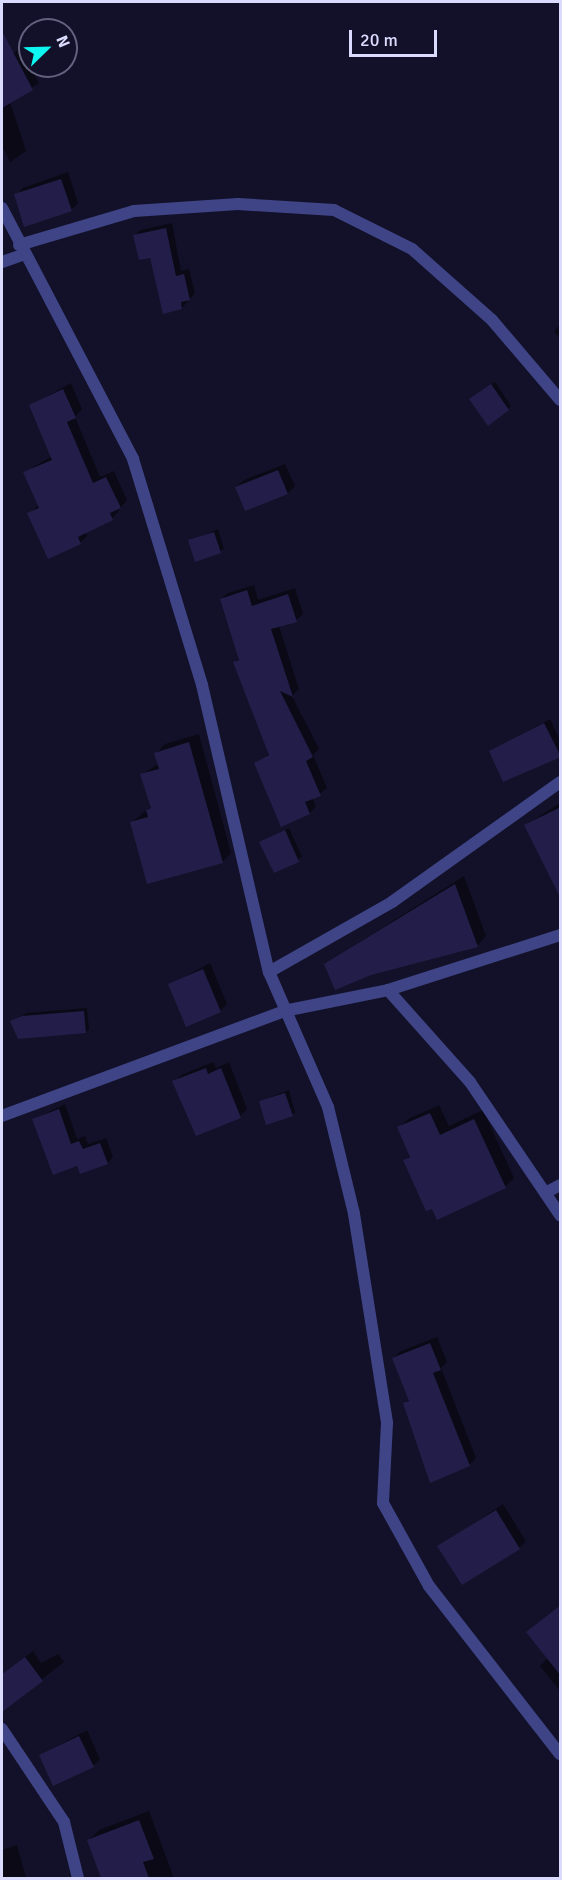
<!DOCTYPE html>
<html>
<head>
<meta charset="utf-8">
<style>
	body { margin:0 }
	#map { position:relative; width:562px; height:1880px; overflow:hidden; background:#131129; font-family:Signika,sans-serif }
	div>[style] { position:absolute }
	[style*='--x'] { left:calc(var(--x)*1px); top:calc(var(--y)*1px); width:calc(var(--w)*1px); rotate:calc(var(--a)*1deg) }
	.shadow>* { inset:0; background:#0007 }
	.building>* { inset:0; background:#221e49 }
	.street>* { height:12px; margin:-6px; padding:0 6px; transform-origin:6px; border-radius:6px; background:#3e4486 }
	span { translate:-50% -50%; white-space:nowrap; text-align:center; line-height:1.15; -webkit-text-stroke:5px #131129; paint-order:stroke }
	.frame { position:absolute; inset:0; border:3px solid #dbdbfe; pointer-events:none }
	.north { position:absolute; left:18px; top:18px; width:60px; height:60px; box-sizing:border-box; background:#131129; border:2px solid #63627e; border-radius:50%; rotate:67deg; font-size:16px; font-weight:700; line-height:24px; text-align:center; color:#dbdbfe }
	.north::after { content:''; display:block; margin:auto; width:21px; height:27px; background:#0ef6f1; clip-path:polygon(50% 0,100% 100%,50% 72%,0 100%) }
	.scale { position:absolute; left:349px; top:30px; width:88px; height:27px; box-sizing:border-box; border:3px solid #dbdbfe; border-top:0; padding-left:8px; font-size:18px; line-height:21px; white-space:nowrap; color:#dbdbfe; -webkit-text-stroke:4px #131129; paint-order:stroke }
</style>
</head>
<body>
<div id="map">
	<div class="shadow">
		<i style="clip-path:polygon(21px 49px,39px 83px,10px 102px,26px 151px,10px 162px,2px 146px,2px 59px)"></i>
		<i style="clip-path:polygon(68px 172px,78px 203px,71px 210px,16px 195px,23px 188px)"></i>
		<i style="clip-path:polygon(172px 223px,181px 271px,189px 269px,195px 293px,182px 308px,135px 236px,140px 230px)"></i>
		<i style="clip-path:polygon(560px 325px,560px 339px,554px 331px)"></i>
		<i style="clip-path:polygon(495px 382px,511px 406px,508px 409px,474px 396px)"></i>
		<i style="clip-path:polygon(71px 383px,82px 409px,75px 417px,100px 477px,114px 471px,127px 500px,112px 519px,85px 532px,87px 536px,80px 543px,29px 514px,39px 505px,25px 472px,52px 456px,31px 405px)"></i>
		<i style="clip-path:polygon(285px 464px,295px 486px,288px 493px,245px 509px,236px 487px,244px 480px)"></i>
		<i style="clip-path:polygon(218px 529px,224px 549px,196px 560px,190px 541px)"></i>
		<i style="clip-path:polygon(254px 585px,258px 600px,295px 588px,303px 614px,296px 620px,279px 626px,299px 689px,292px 696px,319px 749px,313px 755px,327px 788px,313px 799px,316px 806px,310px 813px,281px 825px,256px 763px,270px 753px,235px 662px,240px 657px,221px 599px,228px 593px)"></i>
		<i style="clip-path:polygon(550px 719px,560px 740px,560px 756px,491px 751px)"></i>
		<i style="clip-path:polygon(199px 734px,231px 853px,222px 862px,132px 822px,152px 806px,142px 775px,159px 763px,156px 754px,165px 744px)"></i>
		<i style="clip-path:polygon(560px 803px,560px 896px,526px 825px)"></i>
		<i style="clip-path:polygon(289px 828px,302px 857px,274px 871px,261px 842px)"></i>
		<i style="clip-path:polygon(464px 876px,486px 936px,477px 946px,325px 964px)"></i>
		<i style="clip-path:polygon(210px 963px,227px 1004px,220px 1011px,170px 985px)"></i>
		<i style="clip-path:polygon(87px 1008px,89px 1029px,86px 1032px,12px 1021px,27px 1013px)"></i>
		<i style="clip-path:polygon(213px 1062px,216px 1068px,229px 1062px,247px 1109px,240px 1116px,197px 1134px,174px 1082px,181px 1075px)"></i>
		<i style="clip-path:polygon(289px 1090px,295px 1112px,292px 1115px,260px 1101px)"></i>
		<i style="clip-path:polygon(65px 1104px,77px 1139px,85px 1136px,88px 1144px,106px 1138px,113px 1157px,108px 1163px,81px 1172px,34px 1119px)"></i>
		<i style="clip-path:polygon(439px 1105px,449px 1126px,483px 1110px,514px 1178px,505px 1187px,404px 1161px,411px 1154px,399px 1128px,408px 1119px)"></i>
		<i style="clip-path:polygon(437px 1337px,447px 1362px,441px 1368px,476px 1458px,469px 1465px,405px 1403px,410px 1399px,393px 1358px,401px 1351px)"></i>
		<i style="clip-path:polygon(503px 1504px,526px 1541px,519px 1548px,439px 1547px)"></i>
		<i style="clip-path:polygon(560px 1606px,560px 1691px,540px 1666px,548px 1658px)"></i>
		<i style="clip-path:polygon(33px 1651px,41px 1663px,58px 1654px,64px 1662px,2px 1710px,2px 1674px)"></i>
		<i style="clip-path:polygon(87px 1730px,100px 1759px,93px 1766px,41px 1755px)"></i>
		<i style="clip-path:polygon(149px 1811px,174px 1878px,101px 1878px,89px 1840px,99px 1830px)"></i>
		<i style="clip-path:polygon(17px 1845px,26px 1878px,2px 1878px,2px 1850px)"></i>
	</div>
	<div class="building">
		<i style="clip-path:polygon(2px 31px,33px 90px,2px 108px)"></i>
		<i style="clip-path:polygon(61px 179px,72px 211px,24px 227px,14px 194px)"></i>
		<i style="clip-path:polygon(166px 228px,176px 276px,184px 274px,190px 300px,181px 302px,182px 309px,163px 314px,150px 258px,139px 260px,133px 235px)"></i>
		<i style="clip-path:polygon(491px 384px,509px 410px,488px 426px,469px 399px)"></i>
		<i style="clip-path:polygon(63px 389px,76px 418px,67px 422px,93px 483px,106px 477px,121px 508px,110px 513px,113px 520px,78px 537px,81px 544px,48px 559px,27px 513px,39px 508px,23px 472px,52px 460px,29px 405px)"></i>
		<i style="clip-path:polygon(278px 470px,288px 494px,245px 511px,235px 487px)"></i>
		<i style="clip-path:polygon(214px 532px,221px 553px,195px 562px,188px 540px)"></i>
		<i style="clip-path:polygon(247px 590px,252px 606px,288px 594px,297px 622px,271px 629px,293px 697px,280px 691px,313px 757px,306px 761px,321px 796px,305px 802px,310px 814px,281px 827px,254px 763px,269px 755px,233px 662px,239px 660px,220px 599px)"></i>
		<i style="clip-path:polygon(544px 723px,561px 757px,503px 782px,489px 751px)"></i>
		<i style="clip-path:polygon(189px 742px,223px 863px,147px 884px,130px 822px,148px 817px,146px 810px,151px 808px,140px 774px,159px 769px,154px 753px)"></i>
		<i style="clip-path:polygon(561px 807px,561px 899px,524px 825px)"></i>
		<i style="clip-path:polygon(285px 830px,299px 862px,274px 873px,259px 842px)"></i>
		<i style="clip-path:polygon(455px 884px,478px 947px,371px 975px,335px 990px,324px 964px)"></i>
		<i style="clip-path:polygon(203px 969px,221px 1012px,186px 1027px,168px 984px)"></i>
		<i style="clip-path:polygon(84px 1011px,86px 1033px,18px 1039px,10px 1021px,22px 1016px)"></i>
		<i style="clip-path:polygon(206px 1068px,208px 1074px,221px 1068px,241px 1118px,196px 1136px,172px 1081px)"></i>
		<i style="clip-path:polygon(285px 1093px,293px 1116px,266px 1125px,259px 1101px)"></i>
		<i style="clip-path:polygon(59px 1109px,71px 1144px,79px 1141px,83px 1149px,100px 1143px,108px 1164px,80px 1174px,77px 1166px,53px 1175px,32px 1119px)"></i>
		<i style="clip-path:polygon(430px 1113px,440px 1135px,474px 1119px,506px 1188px,437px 1220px,432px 1209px,426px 1211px,403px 1160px,410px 1157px,397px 1127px)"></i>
		<i style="clip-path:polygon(430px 1343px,441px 1370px,433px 1373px,470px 1466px,430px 1483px,403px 1403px,409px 1401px,392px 1358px)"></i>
		<i style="clip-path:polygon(496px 1510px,520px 1549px,462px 1585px,437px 1546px)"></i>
		<i style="clip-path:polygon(561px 1605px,561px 1676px,526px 1632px)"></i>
		<i style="clip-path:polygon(25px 1657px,43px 1681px,2px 1712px,2px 1674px)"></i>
		<i style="clip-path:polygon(79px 1736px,94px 1767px,53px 1786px,39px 1755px)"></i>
		<i style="clip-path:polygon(139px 1820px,154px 1859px,143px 1862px,149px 1878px,101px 1878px,87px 1840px)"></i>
	</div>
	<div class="street">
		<i style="--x:2;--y:208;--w:283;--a:62.4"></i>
		<i style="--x:133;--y:459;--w:236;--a:73"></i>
		<i style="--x:202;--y:685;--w:295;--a:76.9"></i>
		<i style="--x:269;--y:972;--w:147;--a:66.4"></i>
		<i style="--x:328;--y:1107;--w:110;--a:76.3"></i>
		<i style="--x:354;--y:1214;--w:212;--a:81"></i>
		<i style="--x:387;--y:1423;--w:80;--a:92.9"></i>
		<i style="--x:383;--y:1503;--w:95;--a:61"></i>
		<i style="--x:429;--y:1586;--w:213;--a:52.1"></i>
		<i style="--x:19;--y:245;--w:120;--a:-16.5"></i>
		<i style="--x:134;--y:211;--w:104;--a:-3.9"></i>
		<i style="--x:238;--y:204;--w:96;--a:3.6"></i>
		<i style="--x:334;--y:210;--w:87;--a:26.6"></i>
		<i style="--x:412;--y:249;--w:107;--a:41.6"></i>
		<i style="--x:492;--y:320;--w:105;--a:49.6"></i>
		<i style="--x:2;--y:262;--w:24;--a:-19"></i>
		<i style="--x:269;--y:972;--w:142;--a:-29.6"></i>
		<i style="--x:392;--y:902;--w:206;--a:-35.5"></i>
		<i style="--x:388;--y:990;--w:123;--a:48.3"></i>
		<i style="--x:470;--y:1082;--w:161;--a:55.9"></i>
		<i style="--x:2;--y:1116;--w:301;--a:-20.4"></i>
		<i style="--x:284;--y:1011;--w:106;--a:-11.4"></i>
		<i style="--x:388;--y:990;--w:181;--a:-17.7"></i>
		<i style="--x:547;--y:1192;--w:15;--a:-28"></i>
		<i style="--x:2;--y:1729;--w:112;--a:56.3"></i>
		<i style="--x:64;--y:1822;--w:58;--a:76"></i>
	</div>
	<div class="frame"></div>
	<div class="north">N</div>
	<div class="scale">20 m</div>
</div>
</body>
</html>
